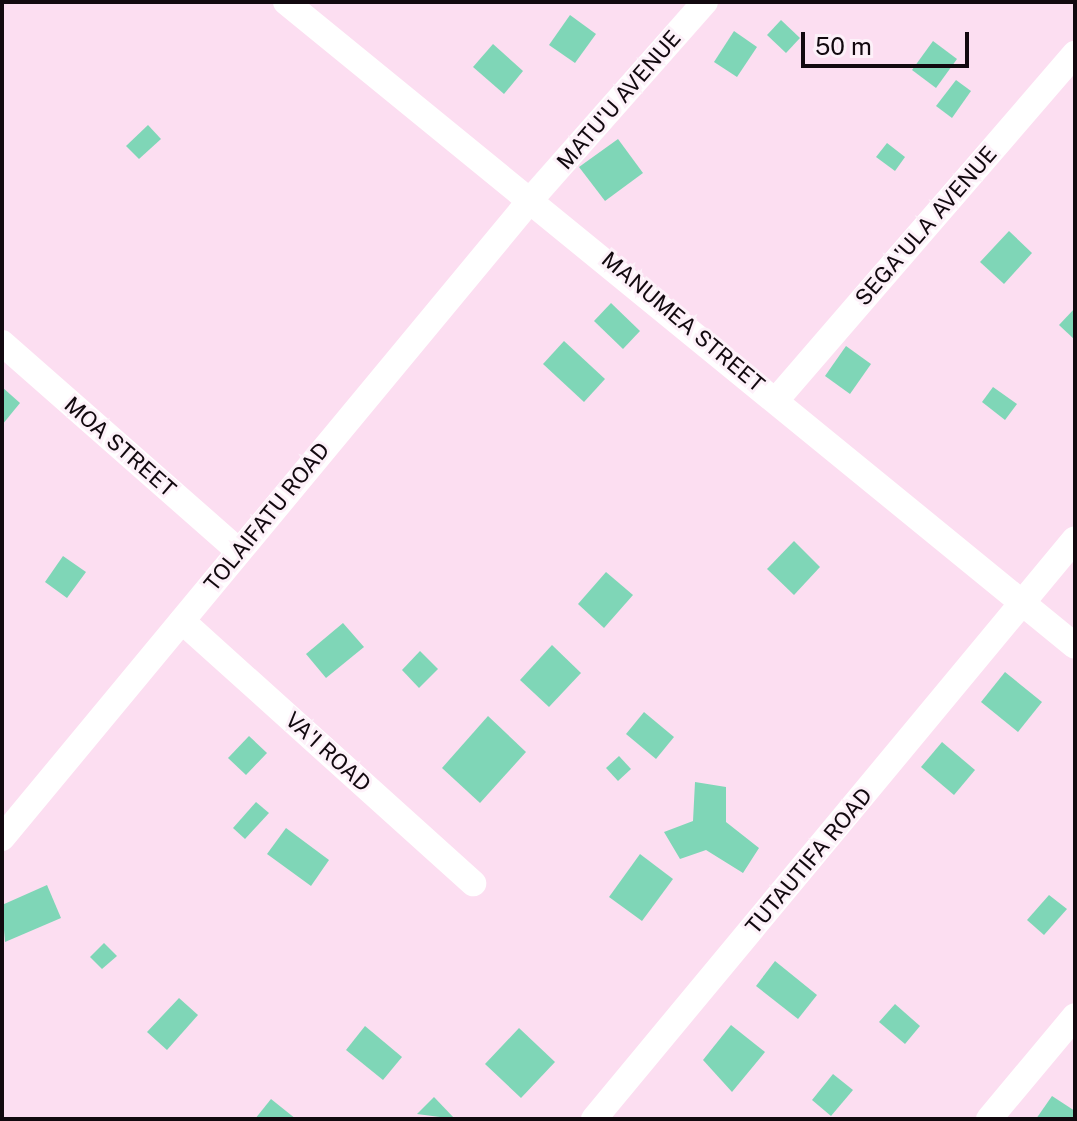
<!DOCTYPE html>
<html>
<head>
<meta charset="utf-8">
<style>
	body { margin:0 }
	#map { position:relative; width:1077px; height:1121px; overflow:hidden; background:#fcdef1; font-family:"Public Sans",sans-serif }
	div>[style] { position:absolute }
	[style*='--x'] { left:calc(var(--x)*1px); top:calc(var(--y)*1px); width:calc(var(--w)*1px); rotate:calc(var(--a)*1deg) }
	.building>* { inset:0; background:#7fd6b7 }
	.minor>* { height:26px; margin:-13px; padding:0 13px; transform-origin:13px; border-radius:13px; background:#fff }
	span { translate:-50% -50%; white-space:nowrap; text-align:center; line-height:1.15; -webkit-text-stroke:6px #fdf1f9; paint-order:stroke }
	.street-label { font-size:22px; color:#12090f }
	.frame { position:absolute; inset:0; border:4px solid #12090f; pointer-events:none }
	.scale { position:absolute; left:801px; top:32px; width:168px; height:36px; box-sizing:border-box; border:4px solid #12090f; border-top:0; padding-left:10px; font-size:24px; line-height:28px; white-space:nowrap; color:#12090f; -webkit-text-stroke:6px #fdf1f9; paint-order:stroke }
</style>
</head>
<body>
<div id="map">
	<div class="building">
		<i style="clip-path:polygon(570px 15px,596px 34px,575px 63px,549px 45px)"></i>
		<i style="clip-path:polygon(781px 20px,800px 38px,786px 53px,767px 35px)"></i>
		<i style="clip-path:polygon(734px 31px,757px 47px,737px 77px,714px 62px)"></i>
		<i style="clip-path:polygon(933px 41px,957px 59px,936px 88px,912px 70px)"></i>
		<i style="clip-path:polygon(493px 44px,523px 71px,504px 94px,473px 67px)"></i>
		<i style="clip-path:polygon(956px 80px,971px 91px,952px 118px,936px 106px)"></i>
		<i style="clip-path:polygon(148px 125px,161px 139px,139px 159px,126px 146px)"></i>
		<i style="clip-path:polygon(618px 139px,643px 173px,605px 201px,579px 167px)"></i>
		<i style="clip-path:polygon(887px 143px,905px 157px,895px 171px,876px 157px)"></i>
		<i style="clip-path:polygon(1009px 231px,1032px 253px,1004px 284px,980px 262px)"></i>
		<i style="clip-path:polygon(611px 303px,640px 331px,623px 349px,594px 321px)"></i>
		<i style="clip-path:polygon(1075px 308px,1075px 340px,1059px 325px)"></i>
		<i style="clip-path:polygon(564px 341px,605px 379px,584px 402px,543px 364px)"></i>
		<i style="clip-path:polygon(846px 346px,871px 364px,850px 394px,825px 376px)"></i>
		<i style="clip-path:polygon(2px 387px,20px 403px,2px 425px)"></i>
		<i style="clip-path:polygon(993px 387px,1017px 404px,1005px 420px,982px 402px)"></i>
		<i style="clip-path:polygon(794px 541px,820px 567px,794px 595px,767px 569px)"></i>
		<i style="clip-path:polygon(63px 556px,86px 572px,67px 598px,45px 582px)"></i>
		<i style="clip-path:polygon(606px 572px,633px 595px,604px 628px,578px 604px)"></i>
		<i style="clip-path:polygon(343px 623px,364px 647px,326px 678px,306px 654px)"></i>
		<i style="clip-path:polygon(552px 645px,581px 673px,549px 707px,520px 680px)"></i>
		<i style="clip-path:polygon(420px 651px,438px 669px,419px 688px,402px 670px)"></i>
		<i style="clip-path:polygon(1005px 672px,1042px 702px,1018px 732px,981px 702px)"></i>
		<i style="clip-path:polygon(644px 712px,674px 737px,656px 759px,626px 734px)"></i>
		<i style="clip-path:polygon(488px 716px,526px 752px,480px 803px,442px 768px)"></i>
		<i style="clip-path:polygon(249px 736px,267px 753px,246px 775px,228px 758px)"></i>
		<i style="clip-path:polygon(942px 742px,975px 770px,954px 795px,921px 767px)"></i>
		<i style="clip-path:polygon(619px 756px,631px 769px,618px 781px,606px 768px)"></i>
		<i style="clip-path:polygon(695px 782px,726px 787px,726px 822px,759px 848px,743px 873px,706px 850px,680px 859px,664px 832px,693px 821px)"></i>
		<i style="clip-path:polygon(256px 802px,269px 813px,245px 839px,233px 828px)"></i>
		<i style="clip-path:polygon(286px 828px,329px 860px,311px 886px,267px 854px)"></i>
		<i style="clip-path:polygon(640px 854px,673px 879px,642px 921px,609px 897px)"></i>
		<i style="clip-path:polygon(47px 885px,61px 918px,5px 942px,2px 905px)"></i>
		<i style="clip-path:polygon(1049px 895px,1067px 909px,1044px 935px,1027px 920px)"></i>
		<i style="clip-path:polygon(104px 943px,117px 956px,102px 969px,90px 957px)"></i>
		<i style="clip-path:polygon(775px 961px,817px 995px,798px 1019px,756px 986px)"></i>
		<i style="clip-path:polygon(179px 998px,198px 1015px,167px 1050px,147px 1032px)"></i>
		<i style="clip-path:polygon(895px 1004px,920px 1026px,905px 1044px,879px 1022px)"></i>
		<i style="clip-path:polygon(731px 1025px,765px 1052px,732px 1092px,703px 1060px)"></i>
		<i style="clip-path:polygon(365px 1026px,402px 1057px,383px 1080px,346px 1050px)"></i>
		<i style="clip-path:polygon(519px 1028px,555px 1062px,521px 1098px,485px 1064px)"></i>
		<i style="clip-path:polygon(833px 1074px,853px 1090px,831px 1116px,812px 1100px)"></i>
		<i style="clip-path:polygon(1052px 1096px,1075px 1111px,1075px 1119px,1036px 1119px)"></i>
		<i style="clip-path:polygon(434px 1097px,455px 1119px,417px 1114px)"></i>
		<i style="clip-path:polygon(271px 1099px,296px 1119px,255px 1119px)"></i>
	</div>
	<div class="minor">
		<i style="--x:286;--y:2;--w:1018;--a:39.22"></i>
		<i style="--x:2;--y:343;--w:315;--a:41.3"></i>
		<i style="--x:777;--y:399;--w:456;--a:-49.2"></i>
		<i style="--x:182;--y:621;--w:392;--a:42"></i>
		<i style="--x:2;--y:838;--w:832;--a:-50.36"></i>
		<i style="--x:533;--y:197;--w:260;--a:-48.6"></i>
		<i style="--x:594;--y:1119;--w:753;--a:-50.33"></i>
		<i style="--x:989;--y:1119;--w:134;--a:-50.1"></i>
	</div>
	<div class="street-label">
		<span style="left:619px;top:100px;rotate:-49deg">MATU'U AVENUE</span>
		<span style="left:926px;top:226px;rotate:-49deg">SEGA'ULA AVENUE</span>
		<span style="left:683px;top:322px;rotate:40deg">MANUMEA STREET</span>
		<span style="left:120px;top:447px;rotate:41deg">MOA STREET</span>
		<span style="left:267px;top:517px;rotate:-51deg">TOLAIFATU ROAD</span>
		<span style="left:328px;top:752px;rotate:42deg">VA'I ROAD</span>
		<span style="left:809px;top:861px;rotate:-50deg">TUTAUTIFA ROAD</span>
	</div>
	<div class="frame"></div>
	<div class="scale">50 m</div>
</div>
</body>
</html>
